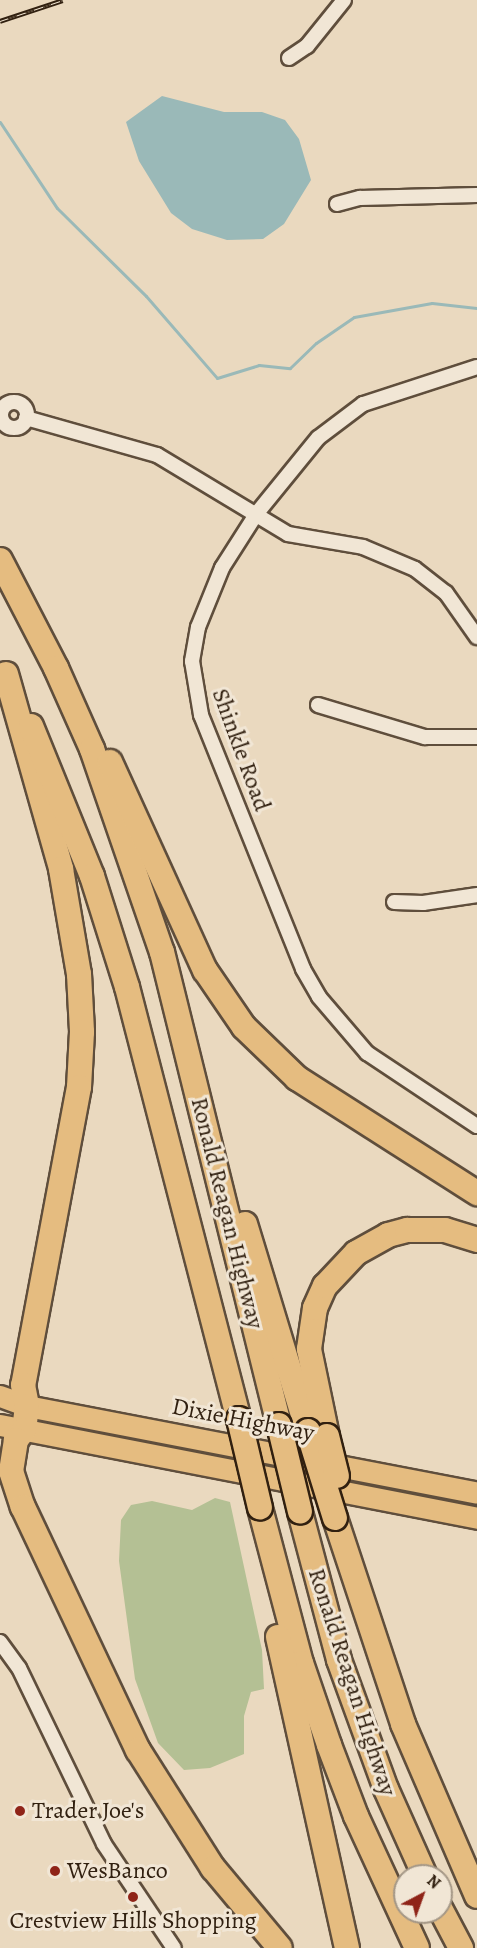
<!DOCTYPE html>
<html>
<head>
<meta charset="utf-8">
<style>
	body { margin:0 }
	#map { position:relative; width:477px; height:1948px; overflow:hidden; background:#ead9bf; font-family:Alegreya,serif }
	div>[style] { position:absolute }
	[style*='--x'] { left:calc(var(--x)*1px); top:calc(var(--y)*1px); width:calc(var(--w)*1px); rotate:calc(var(--a)*1deg) }
	.green>* { inset:0; background:#b4c094 }
	.water>* { inset:0; background:#9ab9b8 }
	.stream>* { height:3px; margin:-1.5px; padding:0 1.5px; transform-origin:1.5px; border-radius:1.5px; background:#9ab9b8 }
	.roads { filter:drop-shadow(2px 0 #5f4e3c) drop-shadow(-2px 0 #5f4e3c) drop-shadow(0 2px #5f4e3c) drop-shadow(0 -2px #5f4e3c) }
	.minor>* { height:14px; margin:-7px; padding:0 7px; transform-origin:7px; border-radius:7px; background:#f1e6d5 }
	.minor>.ring { margin:-7px; padding:0; box-sizing:content-box; background:none; border:14px solid #f1e6d5; border-radius:50% }
	.primary>* { height:21px; margin:-10.5px; padding:0 10.5px; transform-origin:10.5px; border-radius:10.5px; background:#e5bc80 }
	.motorway>* { height:24px; margin:-12px; padding:0 12px; transform-origin:12px; border-radius:12px; background:#e5bc80 }
	.rail>* { height:5px; margin-top:-2.5px; transform-origin:0; background:repeating-linear-gradient(90deg,#f1e6d5 0 9px,#312010 0 18px); box-sizing:border-box; border-block:2px solid #312010 }
	.bridges { filter:drop-shadow(2px 0 #312010) drop-shadow(-2px 0 #312010) drop-shadow(0 2px #312010) drop-shadow(0 -2px #312010) }
	.motorway-bridge>* { height:24px; margin:-12px; padding:0 12px; transform-origin:12px; border-radius:12px; background:#e5bc80 }
	.dots>* { width:16px; height:16px; translate:-50% -50%; box-sizing:border-box; border:3px solid #f1e6d5; border-radius:50% }
	span { translate:-50% -50%; white-space:nowrap; text-align:center; line-height:1.15; -webkit-text-stroke:6px #f1e6d5; paint-order:stroke }
	.street-label { font-size:24px; color:#312010 }
	.poi-label { font-size:24px; color:#312010 }
	.left { translate:0 -50%; text-align:left }
	.north { position:absolute; left:393px; top:1864px; width:60px; height:60px; box-sizing:border-box; background:#f1e6d5; border:2px solid #a49786; border-radius:50%; rotate:41deg; font-size:16px; font-weight:700; line-height:24px; text-align:center; color:#312010 }
	.north::after { content:''; display:block; margin:auto; width:21px; height:27px; background:#8f2418; clip-path:polygon(50% 0,100% 100%,50% 72%,0 100%) }
</style>
</head>
<body>
<div id="map">
	<div class="green">
		<i style="clip-path:polygon(215px 1498px,230px 1502px,262px 1650px,264px 1689px,251px 1692px,244px 1716px,244px 1754px,210px 1768px,184px 1770px,158px 1743px,135px 1679px,119px 1561px,121px 1520px,131px 1505px,152px 1501px,192px 1510px)"></i>
	</div>
	<div class="water">
		<i style="clip-path:polygon(162px 96px,224px 112px,262px 112px,285px 120px,299px 139px,311px 180px,284px 224px,263px 239px,227px 240px,192px 229px,171px 213px,139px 161px,126px 122px)"></i>
	</div>
	<div class="stream">
		<i style="--x:0;--y:122;--w:103;--a:56.5"></i>
		<i style="--x:57;--y:208;--w:125;--a:44.7"></i>
		<i style="--x:146;--y:296;--w:108;--a:49.1"></i>
		<i style="--x:217;--y:378;--w:44;--a:-17.2"></i>
		<i style="--x:259;--y:365;--w:31;--a:6"></i>
		<i style="--x:290;--y:368;--w:36;--a:-44"></i>
		<i style="--x:316;--y:343;--w:46;--a:-34.4"></i>
		<i style="--x:354;--y:317;--w:79;--a:-10.2"></i>
		<i style="--x:432;--y:303;--w:45;--a:6.3"></i>
	</div>
	<div class="roads">
		<div class="minor">
			<i style="--x:289;--y:58;--w:22;--a:-34"></i>
			<i style="--x:307;--y:46;--w:59;--a:-51.2"></i>
			<i style="--x:337;--y:204;--w:24;--a:-15"></i>
			<i style="--x:360;--y:198;--w:117;--a:-1.5"></i>
			<i style="--x:477;--y:367;--w:120;--a:162"></i>
			<i style="--x:363;--y:404;--w:56;--a:142.9"></i>
			<i style="--x:318;--y:438;--w:97;--a:129.1"></i>
			<i style="--x:257;--y:513;--w:65;--a:122.5"></i>
			<i style="--x:222;--y:568;--w:64;--a:112.1"></i>
			<i style="--x:198;--y:627;--w:35;--a:100"></i>
			<i style="--x:192;--y:661;--w:55;--a:80.5"></i>
			<i style="--x:201;--y:715;--w:274;--a:68.1"></i>
			<i style="--x:303;--y:969;--w:32;--a:60"></i>
			<i style="--x:319;--y:997;--w:74;--a:49.4"></i>
			<i style="--x:367;--y:1053;--w:132;--a:33.6"></i>
			<i class="ring" style="left:1px;top:402px;width:12px;height:12px"></i>
			<i style="--x:26;--y:418;--w:136;--a:15.8"></i>
			<i style="--x:157;--y:455;--w:153;--a:31.1"></i>
			<i style="--x:288;--y:534;--w:76;--a:9.8"></i>
			<i style="--x:363;--y:547;--w:56;--a:22.9"></i>
			<i style="--x:415;--y:569;--w:39;--a:38"></i>
			<i style="--x:446;--y:593;--w:54;--a:54.8"></i>
			<i style="--x:318;--y:705;--w:112;--a:16.7"></i>
			<i style="--x:425;--y:737;--w:52;--a:0"></i>
			<i style="--x:394;--y:902;--w:29;--a:2"></i>
			<i style="--x:423;--y:903;--w:55;--a:-8.4"></i>
			<i style="--x:0;--y:1642;--w:32;--a:54"></i>
			<i style="--x:19;--y:1668;--w:195;--a:64.2"></i>
			<i style="--x:104;--y:1844;--w:125;--a:56.1"></i>
		</div>
		<div class="primary">
			<i style="--x:0;--y:1396;--w:29;--a:20"></i>
			<i style="--x:27;--y:1406;--w:458;--a:10.9"></i>
			<i style="--x:0;--y:1425;--w:486;--a:11"></i>
		</div>
		<div class="motorway">
			<i style="--x:0;--y:560;--w:122;--a:62.6"></i>
			<i style="--x:56;--y:668;--w:89;--a:66"></i>
			<i style="--x:92;--y:749;--w:215;--a:71"></i>
			<i style="--x:162;--y:952;--w:487;--a:76.1"></i>
			<i style="--x:6;--y:674;--w:203;--a:74.2"></i>
			<i style="--x:61;--y:869;--w:107;--a:80.3"></i>
			<i style="--x:79;--y:974;--w:58;--a:87"></i>
			<i style="--x:82;--y:1032;--w:55;--a:93.1"></i>
			<i style="--x:79;--y:1087;--w:303;--a:100.6"></i>
			<i style="--x:23;--y:1385;--w:21;--a:79"></i>
			<i style="--x:27;--y:1406;--w:24;--a:97"></i>
			<i style="--x:24;--y:1430;--w:13;--a:129"></i>
			<i style="--x:16;--y:1440;--w:31;--a:99"></i>
			<i style="--x:11;--y:1471;--w:38;--a:72"></i>
			<i style="--x:23;--y:1507;--w:269;--a:64.7"></i>
			<i style="--x:138;--y:1750;--w:140;--a:57.6"></i>
			<i style="--x:213;--y:1868;--w:104;--a:50.1"></i>
			<i style="--x:31;--y:726;--w:162;--a:67.9"></i>
			<i style="--x:92;--y:876;--w:116;--a:72.5"></i>
			<i style="--x:127;--y:987;--w:446;--a:75.5"></i>
			<i style="--x:110;--y:762;--w:229;--a:65.5"></i>
			<i style="--x:205;--y:970;--w:69;--a:55.6"></i>
			<i style="--x:244;--y:1027;--w:74;--a:43.9"></i>
			<i style="--x:297;--y:1078;--w:214;--a:32.6"></i>
			<i style="--x:245;--y:1224;--w:216;--a:73.1"></i>
			<i style="--x:327;--y:1436;--w:89;--a:-101.7"></i>
			<i style="--x:309;--y:1349;--w:41;--a:-81.7"></i>
			<i style="--x:315;--y:1308;--w:24;--a:-66"></i>
			<i style="--x:325;--y:1286;--w:45;--a:-46.8"></i>
			<i style="--x:356;--y:1253;--w:37;--a:-29"></i>
			<i style="--x:388;--y:1235;--w:20;--a:-15"></i>
			<i style="--x:407;--y:1230;--w:38;--a:0"></i>
			<i style="--x:445;--y:1230;--w:34;--a:17"></i>
			<i style="--x:260;--y:1508;--w:160;--a:75.2"></i>
			<i style="--x:301;--y:1663;--w:87;--a:71.1"></i>
			<i style="--x:329;--y:1745;--w:76;--a:69.2"></i>
			<i style="--x:356;--y:1816;--w:145;--a:65.2"></i>
			<i style="--x:300;--y:1512;--w:153;--a:75.2"></i>
			<i style="--x:339;--y:1660;--w:137;--a:70"></i>
			<i style="--x:386;--y:1789;--w:95;--a:65.9"></i>
			<i style="--x:335;--y:1518;--w:217;--a:71.7"></i>
			<i style="--x:403;--y:1724;--w:187;--a:66.7"></i>
			<i style="--x:278;--y:1637;--w:319;--a:77.5"></i>
			<i style="--x:441;--y:1910;--w:43;--a:62.2"></i>
		</div>
	</div>
	<div class="rail">
		<i style="--x:0;--y:21;--w:66;--a:-18.4"></i>
	</div>
	<div class="bridges">
		<div class="motorway-bridge">
			<i style="--x:239;--y:1419;--w:91;--a:76.7"></i>
			<i style="--x:279;--y:1425;--w:89;--a:76.4"></i>
			<i style="--x:308;--y:1431;--w:91;--a:72.8"></i>
			<i style="--x:327;--y:1436;--w:41;--a:76"></i>
		</div>
	</div>
	<div class="dots">
		<i style="left:20px;top:1811px;background:#8f2418"></i>
		<i style="left:55px;top:1871px;background:#8f2418"></i>
		<i style="left:133px;top:1897px;background:#8f2418"></i>
	</div>
	<div class="street-label">
		<span style="left:241px;top:750px;rotate:70deg">Shinkle Road</span>
		<span style="left:227px;top:1213px;rotate:76deg">Ronald Reagan Highway</span>
		<span style="left:243px;top:1420px;rotate:11deg">Dixie Highway</span>
		<span style="left:352px;top:1682px;rotate:72deg">Ronald Reagan Highway</span>
	</div>
	<div class="poi-label">
		<span class="left" style="left:32px;top:1811px">Trader Joe's</span>
		<span class="left" style="left:67px;top:1871px">WesBanco</span>
		<span style="left:133px;top:1921px">Crestview Hills Shopping</span>
	</div>
	<div class="north">N</div>
</div>
</body>
</html>
